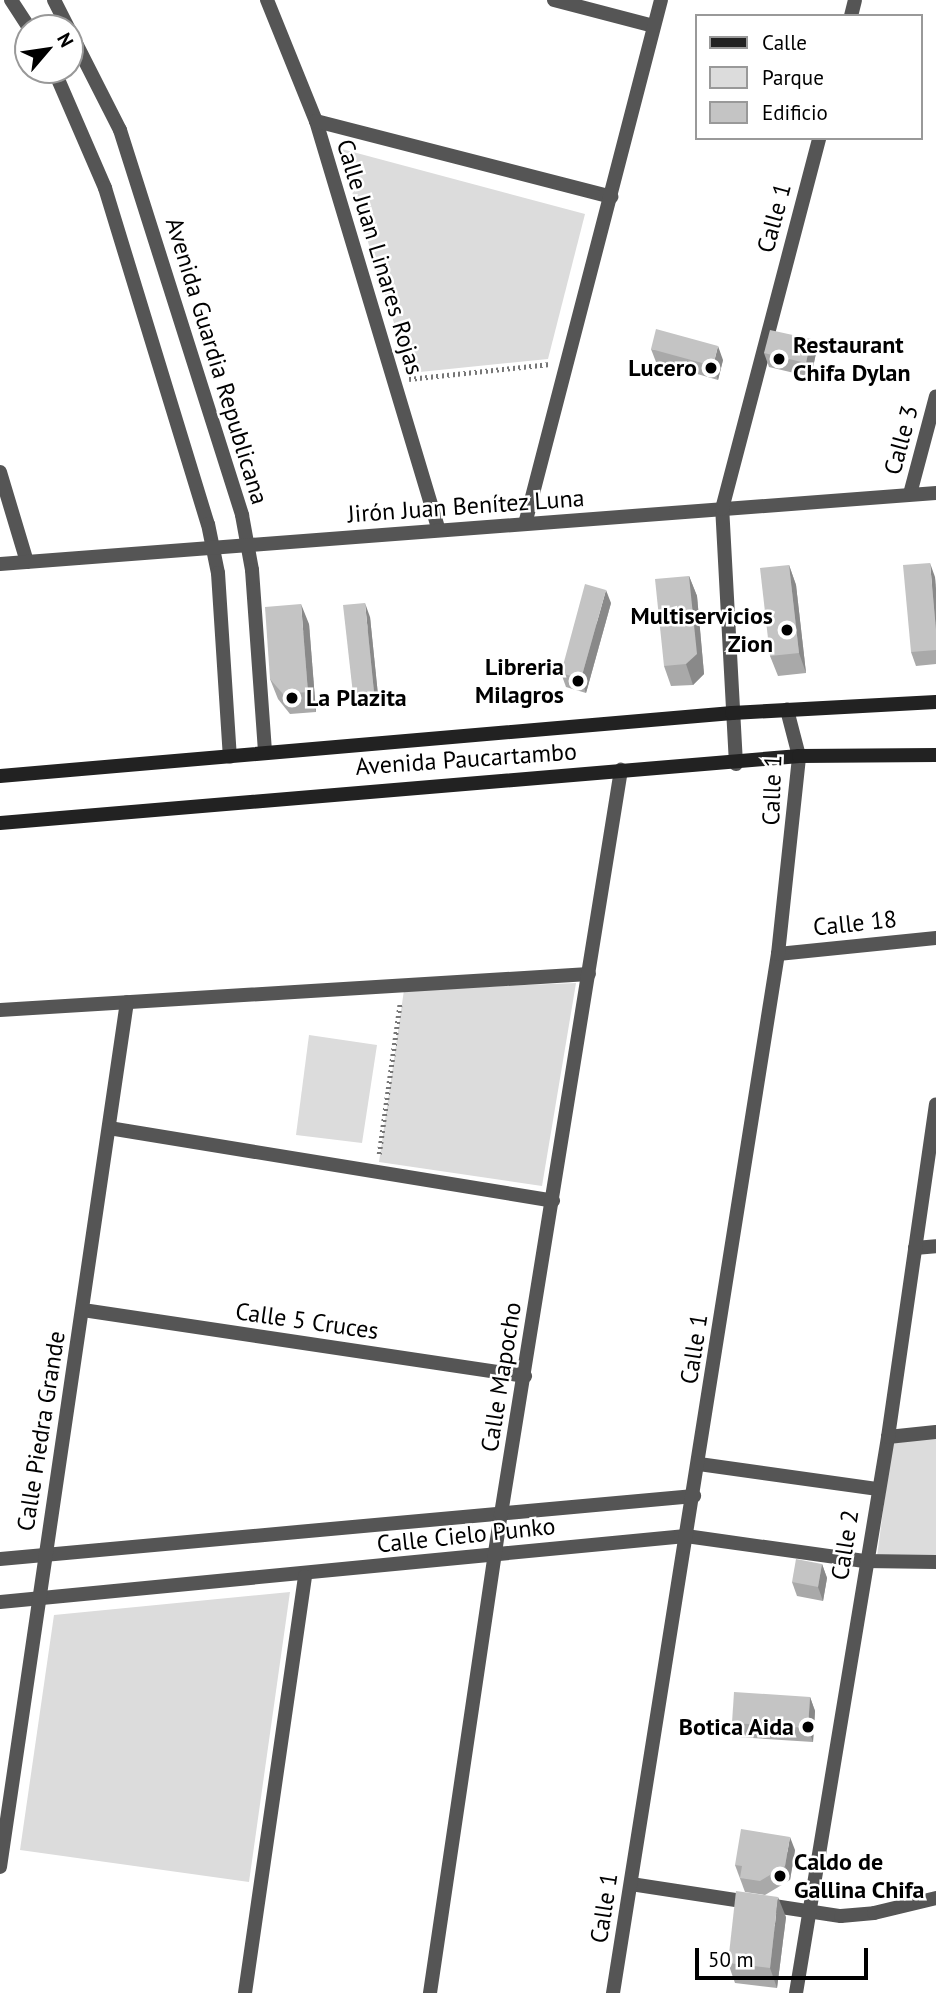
<!DOCTYPE html>
<html>
<head>
<meta charset="utf-8">
<style>
	body { margin:0 }
	#map { position:relative; width:936px; height:1993px; overflow:hidden; background:#fff; font-family:"PT Sans",sans-serif }
	div>[style] { position:absolute }
	[style*='--x'] { left:calc(var(--x)*1px); top:calc(var(--y)*1px); width:calc(var(--w)*1px); rotate:calc(var(--a)*1deg) }
	.green>* { inset:0; background:#dcdcdc }
	.path>* { height:4.5px; margin-top:-2.25px; transform-origin:0; background:repeating-linear-gradient(90deg,#777 0 2px,transparent 0 5.5px) }
	.minor>* { height:14px; margin:-7px; padding:0 7px; transform-origin:7px; border-radius:7px; background:#555 }
	.tertiary>* { height:14px; margin:-7px; padding:0 7px; transform-origin:7px; border-radius:7px; background:#555 }
	.secondary>* { height:14px; margin:-7px; padding:0 7px; transform-origin:7px; border-radius:7px; background:#222 }
	.wall>* { inset:0; background:#a9a9a9 }
	.shaded-wall>* { inset:0; background:#898989 }
	.building>* { inset:0; background:#c4c4c4 }
	.dots>* { width:19px; height:19px; translate:-50% -50%; box-sizing:border-box; border:4px solid #fff; border-radius:50% }
	span { translate:-50% -50%; white-space:nowrap; text-align:center; line-height:1.15; -webkit-text-stroke:5px #fff; paint-order:stroke }
	.street-label { font-size:24px; color:#000 }
	.poi-label { font-size:24px; color:#000; font-weight:700 }
	.left { translate:0 -50%; text-align:left }
	.right { translate:-100% -50%; text-align:right }
	.legend { position:absolute; left:695px; top:14px; width:228px; height:126px; box-sizing:border-box; background:#fff; border:2px solid #999; margin:0; padding:9px 12px; list-style:none; font-size:21px; color:#000 }
	.legend li { display:flex; align-items:center; gap:14px; height:35px }
	.legend b { width:35px; border:2px solid #999 }
	.north { position:absolute; left:14px; top:14px; width:70px; height:70px; box-sizing:border-box; background:#fff; border:2px solid #999; border-radius:50%; rotate:61deg; font-size:19px; font-weight:700; line-height:28px; text-align:center; color:#000 }
	.north::after { content:''; display:block; margin:auto; width:24px; height:32px; background:#000; clip-path:polygon(50% 0,100% 100%,50% 72%,0 100%) }
	.scale { position:absolute; left:695px; top:1948px; width:173px; height:32px; box-sizing:border-box; border:4px solid #000; border-top:0; padding-left:9px; font-size:21px; line-height:24px; white-space:nowrap; color:#000; -webkit-text-stroke:5px #fff; paint-order:stroke }
</style>
</head>
<body>
<div id="map">
	<div class="green">
		<i style="clip-path:polygon(338px 148px,585px 214px,548px 359px,410px 373px)"></i>
		<i style="clip-path:polygon(576px 983px,542px 1186px,379px 1162px,404px 990px)"></i>
		<i style="clip-path:polygon(309px 1035px,377px 1045px,362px 1143px,296px 1135px)"></i>
		<i style="clip-path:polygon(936px 1438px,936px 1561px,876px 1564px,892px 1443px)"></i>
		<i style="clip-path:polygon(290px 1592px,249px 1882px,20px 1850px,54px 1615px)"></i>
	</div>
	<div class="path">
		<i style="--x:409;--y:379;--w:142;--a:-6.1"></i>
		<i style="--x:379;--y:1154;--w:152;--a:-82.1"></i>
	</div>
	<div class="minor">
		<i style="--x:11;--y:0;--w:33;--a:57"></i>
		<i style="--x:54;--y:0;--w:146;--a:63.1"></i>
		<i style="--x:120;--y:130;--w:404;--a:72.4"></i>
		<i style="--x:242;--y:515;--w:56;--a:79.7"></i>
		<i style="--x:252;--y:570;--w:183;--a:85.9"></i>
		<i style="--x:267;--y:0;--w:131;--a:68"></i>
		<i style="--x:316;--y:121;--w:427;--a:73.3"></i>
		<i style="--x:554;--y:0;--w:103;--a:14.6"></i>
		<i style="--x:54;--y:70;--w:129;--a:66.6"></i>
		<i style="--x:105;--y:188;--w:351;--a:73"></i>
		<i style="--x:208;--y:524;--w:50;--a:78.5"></i>
		<i style="--x:218;--y:573;--w:184;--a:86.3"></i>
		<i style="--x:316;--y:121;--w:305;--a:14.4"></i>
		<i style="--x:0;--y:472;--w:94;--a:73.3"></i>
		<i style="--x:910;--y:494;--w:101;--a:-75.1"></i>
		<i style="--x:525;--y:524;--w:541;--a:-75.45"></i>
		<i style="--x:0;--y:564;--w:939;--a:-4.34"></i>
		<i style="--x:778;--y:954;--w:159;--a:-5.8"></i>
		<i style="--x:0;--y:1010;--w:590;--a:-3.5"></i>
		<i style="--x:109;--y:1128;--w:450;--a:9.3"></i>
		<i style="--x:915;--y:1248;--w:21;--a:-5"></i>
		<i style="--x:83;--y:1310;--w:447;--a:8.5"></i>
		<i style="--x:888;--y:1437;--w:48;--a:-5.9"></i>
		<i style="--x:699;--y:1464;--w:181;--a:8"></i>
		<i style="--x:0;--y:1559;--w:697;--a:-5.19"></i>
		<i style="--x:0;--y:1602;--w:689;--a:-5.5"></i>
		<i style="--x:686;--y:1536;--w:180;--a:8"></i>
		<i style="--x:864;--y:1561;--w:72;--a:0.8"></i>
		<i style="--x:0;--y:1867;--w:874;--a:-81.65"></i>
		<i style="--x:631;--y:1884;--w:212;--a:8.7"></i>
		<i style="--x:841;--y:1916;--w:33;--a:-5"></i>
		<i style="--x:874;--y:1913;--w:64;--a:-13.6"></i>
		<i style="--x:245;--y:1993;--w:421;--a:-81.8"></i>
		<i style="--x:430;--y:1993;--w:484;--a:-81.6"></i>
		<i style="--x:501;--y:1514;--w:754;--a:-80.84"></i>
		<i style="--x:613;--y:1993;--w:1052;--a:-80.98"></i>
		<i style="--x:778;--y:954;--w:199;--a:-83.9"></i>
		<i style="--x:799;--y:756;--w:48;--a:-104.6"></i>
		<i style="--x:796;--y:1993;--w:564;--a:-80.6"></i>
		<i style="--x:888;--y:1437;--w:336;--a:-81.8"></i>
	</div>
	<div class="tertiary">
		<i style="--x:851;--y:16;--w:16;--a:-76"></i>
		<i style="--x:736;--y:764;--w:255;--a:-93.1"></i>
		<i style="--x:722;--y:509;--w:383;--a:-75.3"></i>
	</div>
	<div class="secondary">
		<i style="--x:0;--y:776;--w:735;--a:-4.92"></i>
		<i style="--x:732;--y:713;--w:204;--a:-3.1"></i>
		<i style="--x:0;--y:823;--w:802;--a:-4.79"></i>
		<i style="--x:799;--y:756;--w:137;--a:-0.4"></i>
	</div>
	<div class="wall">
		<i style="clip-path:polygon(811px 339px,816px 353px,811px 377px,769px 367px,764px 353px)"></i>
		<i style="clip-path:polygon(651px 349px,723px 360px,718px 380px,656px 362px)"></i>
		<i style="clip-path:polygon(789px 565px,796px 585px,806px 673px,778px 676px,770px 656px)"></i>
		<i style="clip-path:polygon(689px 576px,697px 596px,704px 674px,693px 685px,671px 686px,664px 666px)"></i>
		<i style="clip-path:polygon(935px 577px,936px 590px,936px 664px,916px 666px,911px 652px)"></i>
		<i style="clip-path:polygon(611px 603px,586px 693px,566px 687px,561px 673px)"></i>
		<i style="clip-path:polygon(370px 617px,379px 705px,358px 708px,353px 694px)"></i>
		<i style="clip-path:polygon(309px 624px,316px 712px,290px 714px,278px 699px,270px 679px)"></i>
		<i style="clip-path:polygon(822px 1564px,827px 1578px,823px 1601px,797px 1596px,792px 1582px)"></i>
		<i style="clip-path:polygon(810px 1697px,815px 1711px,813px 1742px,737px 1737px,732px 1723px)"></i>
		<i style="clip-path:polygon(795px 1850px,790px 1880px,765px 1895px,745px 1892px,735px 1865px)"></i>
		<i style="clip-path:polygon(786px 1917px,777px 1988px,735px 1983px,728px 1963px)"></i>
	</div>
	<div class="shaded-wall">
		<i style="clip-path:polygon(811px 339px,816px 353px,811px 377px,806px 363px)"></i>
		<i style="clip-path:polygon(718px 346px,723px 360px,718px 380px,713px 366px)"></i>
		<i style="clip-path:polygon(930px 563px,935px 577px,936px 590px,936px 630px)"></i>
		<i style="clip-path:polygon(789px 565px,796px 585px,806px 673px,799px 653px)"></i>
		<i style="clip-path:polygon(689px 576px,697px 596px,704px 674px,693px 685px,686px 664px)"></i>
		<i style="clip-path:polygon(606px 590px,611px 603px,586px 693px,581px 679px)"></i>
		<i style="clip-path:polygon(365px 603px,370px 617px,379px 705px,374px 692px)"></i>
		<i style="clip-path:polygon(301px 604px,309px 624px,316px 712px,308px 692px)"></i>
		<i style="clip-path:polygon(822px 1564px,827px 1578px,823px 1601px,818px 1587px)"></i>
		<i style="clip-path:polygon(810px 1697px,815px 1711px,813px 1742px,808px 1728px)"></i>
		<i style="clip-path:polygon(790px 1837px,795px 1850px,790px 1880px,785px 1866px)"></i>
		<i style="clip-path:polygon(778px 1897px,786px 1917px,777px 1988px,770px 1968px)"></i>
	</div>
	<div class="building">
		<i style="clip-path:polygon(656px 329px,718px 346px,713px 366px,651px 349px)"></i>
		<i style="clip-path:polygon(770px 330px,811px 339px,806px 363px,764px 353px)"></i>
		<i style="clip-path:polygon(930px 563px,936px 630px,936px 650px,911px 652px,903px 565px)"></i>
		<i style="clip-path:polygon(789px 565px,799px 653px,770px 656px,760px 568px)"></i>
		<i style="clip-path:polygon(689px 576px,697px 654px,686px 664px,664px 666px,655px 579px)"></i>
		<i style="clip-path:polygon(585px 584px,606px 590px,581px 679px,561px 673px)"></i>
		<i style="clip-path:polygon(365px 603px,374px 692px,353px 694px,343px 605px)"></i>
		<i style="clip-path:polygon(301px 604px,308px 692px,283px 694px,270px 679px,265px 607px)"></i>
		<i style="clip-path:polygon(796px 1559px,822px 1564px,818px 1587px,792px 1582px)"></i>
		<i style="clip-path:polygon(734px 1692px,810px 1697px,808px 1728px,732px 1723px)"></i>
		<i style="clip-path:polygon(741px 1829px,790px 1837px,785px 1866px,760px 1881px,740px 1878px,742px 1866px,735px 1865px)"></i>
		<i style="clip-path:polygon(736px 1891px,778px 1897px,770px 1968px,728px 1963px)"></i>
	</div>
	<div class="dots">
		<i style="left:779px;top:359px;background:#000"></i>
		<i style="left:711px;top:368px;background:#000"></i>
		<i style="left:787px;top:630px;background:#000"></i>
		<i style="left:578px;top:681px;background:#000"></i>
		<i style="left:292px;top:698px;background:#000"></i>
		<i style="left:808px;top:1727px;background:#000"></i>
		<i style="left:780px;top:1876px;background:#000"></i>
	</div>
	<div class="street-label">
		<span style="left:774px;top:218px;rotate:-75deg">Calle 1</span>
		<span style="left:380px;top:257px;rotate:73deg">Calle Juan Linares Rojas</span>
		<span style="left:217px;top:361px;rotate:73deg">Avenida Guardia Republicana</span>
		<span style="left:901px;top:440px;rotate:-75deg">Calle 3</span>
		<span style="left:466px;top:506px;rotate:-4deg">Jirón Juan Benítez Luna</span>
		<span style="left:466px;top:759px;rotate:-4deg">Avenida Paucartambo</span>
		<span style="left:772px;top:790px;rotate:-88deg">Calle 1</span>
		<span style="left:855px;top:923px;rotate:-6deg">Calle 18</span>
		<span style="left:307px;top:1321px;rotate:8deg">Calle 5 Cruces</span>
		<span style="left:694px;top:1349px;rotate:-81deg">Calle 1</span>
		<span style="left:501px;top:1377px;rotate:-81deg">Calle Mapocho</span>
		<span style="left:41px;top:1431px;rotate:-81deg">Calle Piedra Grande</span>
		<span style="left:466px;top:1535px;rotate:-6deg">Calle Cielo Punko</span>
		<span style="left:845px;top:1545px;rotate:-81deg">Calle 2</span>
		<span style="left:604px;top:1908px;rotate:-81deg">Calle 1</span>
	</div>
	<div class="poi-label">
		<span class="left" style="left:793px;top:359px">Restaurant<br>Chifa Dylan</span>
		<span class="right" style="left:697px;top:368px">Lucero</span>
		<span class="right" style="left:773px;top:630px">Multiservicios<br>Zion</span>
		<span class="right" style="left:564px;top:681px">Libreria<br>Milagros</span>
		<span class="left" style="left:306px;top:698px">La Plazita</span>
		<span class="right" style="left:794px;top:1727px">Botica Aida</span>
		<span class="left" style="left:794px;top:1876px">Caldo de<br>Gallina Chifa</span>
	</div>
	<ul class="legend">
	<li><b style="height:9px;background:#222"></b>Calle</li>
	<li><b style="height:19px;background:#dcdcdc"></b>Parque</li>
	<li><b style="height:19px;background:#c4c4c4"></b>Edificio</li>
	</ul>
	<div class="north">N</div>
	<div class="scale">50 m</div>
</div>
</body>
</html>
